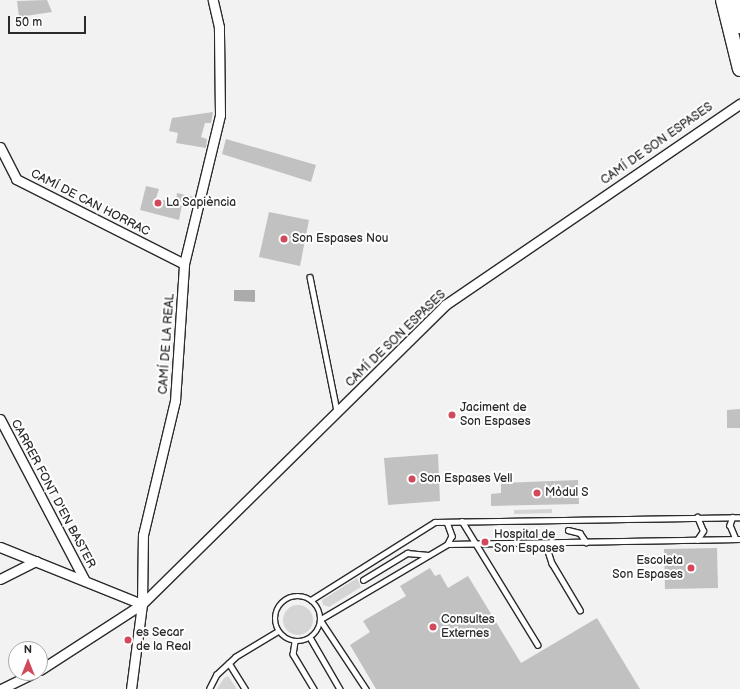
<!DOCTYPE html>
<html>
<head>
<meta charset="utf-8">
<style>
	body { margin:0 }
	#map { position:relative; width:740px; height:689px; overflow:hidden; background:#f2f2f2; font-family:"Balsamiq Sans",sans-serif }
	div>[style] { position:absolute }
	[style*='--x'] { left:calc(var(--x)*1px); top:calc(var(--y)*1px); width:calc(var(--w)*1px); rotate:calc(var(--a)*1deg) }
	.green>* { inset:0; background:#d5d5d5 }
	.round { border-radius:50% }
	.water>* { inset:0; background:#ababab }
	.building>* { inset:0; background:#c1c1c1 }
	.roads { filter:drop-shadow(1px 0 #2b2b2b) drop-shadow(-1px 0 #2b2b2b) drop-shadow(0 1px #2b2b2b) drop-shadow(0 -1px #2b2b2b) }
	.lane>* { height:4.5px; margin:-2.25px; padding:0 2.25px; transform-origin:2.25px; border-radius:2.25px; background:#fff }
	.lane>.ring { margin:-2.25px; padding:0; box-sizing:content-box; background:none; border:4.5px solid #fff; border-radius:50% }
	.street>* { height:9px; margin:-4.5px; padding:0 4.5px; transform-origin:4.5px; border-radius:4.5px; background:#fff }
	.primary>* { height:14px; margin:-7px; padding:0 7px; transform-origin:7px; border-radius:7px; background:#fff }
	.dots>* { width:11px; height:11px; translate:-50% -50%; box-sizing:border-box; border:2px solid #fff; border-radius:50% }
	span { translate:-50% -50%; white-space:nowrap; text-align:center; line-height:1.15; -webkit-text-stroke:4px #fff; paint-order:stroke }
	.street-label { font-size:12px; color:#2b2b2b }
	.poi-label { font-size:12px; color:#2b2b2b }
	.left { translate:0 -50%; text-align:left }
	.right { translate:-100% -50%; text-align:right }
	.north { position:absolute; left:8px; top:641px; width:40px; height:40px; box-sizing:border-box; background:#fff; border:1px solid #aaa; border-radius:50%; rotate:0deg; font-size:11px; font-weight:700; line-height:16px; text-align:center; color:#2b2b2b }
	.north::after { content:''; display:block; margin:auto; width:14px; height:18px; background:#d1495b; clip-path:polygon(50% 0,100% 100%,50% 72%,0 100%) }
	.scale { position:absolute; left:8px; top:16px; width:78px; height:18px; box-sizing:border-box; border:2px solid #2b2b2b; border-top:0; padding-left:5px; font-size:12px; line-height:14px; white-space:nowrap; color:#2b2b2b; -webkit-text-stroke:3px #fff; paint-order:stroke }
</style>
</head>
<body>
<div id="map">
	<div class="green">
		<i style="clip-path:polygon(552px 509px,552px 513px,514px 514px,514px 510px)"></i>
		<i style="clip-path:polygon(357px 578px,361px 587px,329px 607px,323px 605px,322px 600px)"></i>
		<i class="round" style="left:283px;top:605px;width:30px;height:30px"></i>
		<i style="clip-path:polygon(228px 676px,237px 689px,217px 689px,224px 678px)"></i>
	</div>
	<div class="water">
		<i style="clip-path:polygon(234px 290px,255px 290px,255px 302px,234px 301px)"></i>
	</div>
	<div class="building">
		<i style="clip-path:polygon(47px 0,52px 12px,19px 17px,17px 1px)"></i>
		<i style="clip-path:polygon(213px 112px,211px 123px,205px 123px,201px 137px,207px 139px,206px 148px,176px 143px,178px 133px,169px 131px,172px 118px)"></i>
		<i style="clip-path:polygon(226px 139px,316px 165px,311px 182px,222px 154px)"></i>
		<i style="clip-path:polygon(146px 186px,159px 189px,156px 198px,182px 205px,179px 220px,140px 210px)"></i>
		<i style="clip-path:polygon(177px 193px,194px 197px,192px 205px,176px 201px)"></i>
		<i style="clip-path:polygon(269px 212px,309px 220px,300px 266px,259px 257px)"></i>
		<i style="clip-path:polygon(740px 409px,740px 428px,727px 428px,727px 410px)"></i>
		<i style="clip-path:polygon(438px 454px,440px 501px,388px 505px,384px 458px)"></i>
		<i style="clip-path:polygon(578px 480px,579px 504px,491px 506px,491px 494px,501px 493px,501px 483px)"></i>
		<i style="clip-path:polygon(717px 548px,718px 588px,665px 589px,664px 549px)"></i>
		<i style="clip-path:polygon(430px 568px,435px 576px,440px 574px,448px 588px,468px 576px,521px 663px,597px 618px,640px 689px,376px 689px,350px 645px,370px 632px,363px 621px,406px 596px,400px 586px)"></i>
	</div>
	<div class="roads">
		<div class="lane">
			<i style="--x:310;--y:277;--w:137;--a:78.6"></i>
			<i style="--x:733;--y:517;--w:9;--a:111"></i>
			<i style="--x:730;--y:525;--w:15;--a:67"></i>
			<i style="--x:462;--y:521;--w:145;--a:58.5"></i>
			<i style="--x:447;--y:522;--w:15;--a:70"></i>
			<i style="--x:452;--y:536;--w:9;--a:117"></i>
			<i style="--x:568;--y:530;--w:12;--a:14"></i>
			<i style="--x:580;--y:533;--w:11;--a:56"></i>
			<i style="--x:697;--y:540;--w:11;--a:-56"></i>
			<i style="--x:703;--y:531;--w:15;--a:-113"></i>
			<i style="--x:552;--y:542;--w:10;--a:114"></i>
			<i style="--x:548;--y:551;--w:13;--a:72"></i>
			<i style="--x:552;--y:563;--w:55;--a:59.2"></i>
			<i style="--x:363;--y:580;--w:52;--a:-31.5"></i>
			<i style="--x:407;--y:553;--w:21;--a:5"></i>
			<i class="ring" style="left:275px;top:596px;width:41.5px;height:41.5px"></i>
			<i style="--x:311;--y:600;--w:146;--a:-32.2"></i>
			<i style="--x:435;--y:522;--w:305;--a:-0.9"></i>
			<i style="--x:321;--y:619;--w:147;--a:-30.6"></i>
			<i style="--x:448;--y:544;--w:292;--a:-1"></i>
			<i style="--x:321;--y:621;--w:82;--a:56.5"></i>
			<i style="--x:311;--y:639;--w:58;--a:59.9"></i>
			<i style="--x:295;--y:642;--w:12;--a:99"></i>
			<i style="--x:293;--y:654;--w:41;--a:59"></i>
			<i style="--x:229;--y:663;--w:31;--a:58"></i>
			<i style="--x:209;--y:689;--w:16;--a:-63"></i>
			<i style="--x:216;--y:675;--w:26;--a:-43"></i>
			<i style="--x:235;--y:657;--w:50;--a:-31.2"></i>
		</div>
		<div class="street">
			<i style="--x:0;--y:147;--w:36;--a:63"></i>
			<i style="--x:16;--y:179;--w:188;--a:26.8"></i>
			<i style="--x:0;--y:419;--w:183;--a:62.3"></i>
			<i style="--x:0;--y:547;--w:153;--a:21.9"></i>
			<i style="--x:0;--y:579;--w:40;--a:-26.6"></i>
			<i style="--x:40;--y:670;--w:121;--a:-32.9"></i>
			<i style="--x:142;--y:604;--w:426;--a:-44.6"></i>
			<i style="--x:445;--y:305;--w:357;--a:-34.3"></i>
			<i style="--x:1;--y:689;--w:37;--a:-26"></i>
			<i style="--x:131;--y:689;--w:86;--a:-82.6"></i>
			<i style="--x:142;--y:604;--w:69;--a:-89.2"></i>
			<i style="--x:143;--y:535;--w:138;--a:-76.6"></i>
			<i style="--x:175;--y:401;--w:137;--a:-86.2"></i>
			<i style="--x:184;--y:264;--w:153;--a:-76.4"></i>
			<i style="--x:220;--y:115;--w:88;--a:-90.7"></i>
			<i style="--x:219;--y:27;--w:28;--a:-103"></i>
		</div>
		<div class="primary">
			<i style="--x:723;--y:0;--w:71;--a:76.2"></i>
			<i style="--x:733;--y:0;--w:27;--a:75"></i>
		</div>
	</div>
	<div class="dots">
		<i style="left:158px;top:203px;background:#d1495b"></i>
		<i style="left:284px;top:239px;background:#d1495b"></i>
		<i style="left:452px;top:415px;background:#d1495b"></i>
		<i style="left:412px;top:479px;background:#d1495b"></i>
		<i style="left:537px;top:493px;background:#d1495b"></i>
		<i style="left:485px;top:542px;background:#d1495b"></i>
		<i style="left:691px;top:568px;background:#d1495b"></i>
		<i style="left:433px;top:627px;background:#d1495b"></i>
		<i style="left:128px;top:640px;background:#d1495b"></i>
	</div>
	<div class="street-label">
		<span style="left:657px;top:144px;rotate:-35deg">CAMÍ DE SON ESPASES</span>
		<span style="left:90px;top:203px;rotate:27deg">CAMÍ DE CAN HORRAC</span>
		<span style="left:396px;top:339px;rotate:-44deg">CAMÍ DE SON ESPASES</span>
		<span style="left:167px;top:344px;rotate:-86deg">CAMÍ DE LA REAL</span>
		<span style="left:53px;top:494px;rotate:62deg">CARRER FONT D'EN BASTER</span>
	</div>
	<div class="poi-label">
		<span class="left" style="left:166px;top:203px">La Sapiència</span>
		<span class="left" style="left:292px;top:239px">Son Espases Nou</span>
		<span class="left" style="left:460px;top:415px">Jaciment de<br>Son Espases</span>
		<span class="left" style="left:420px;top:479px">Son Espases Vell</span>
		<span class="left" style="left:545px;top:493px">Mòdul S</span>
		<span class="left" style="left:494px;top:542px">Hospital de<br>Son Espases</span>
		<span class="right" style="left:683px;top:568px">Escoleta<br>Son Espases</span>
		<span class="left" style="left:441px;top:627px">Consultes<br>Externes</span>
		<span class="left" style="left:136px;top:640px">es Secar<br>de la Real</span>
	</div>
	<div class="north">N</div>
	<div class="scale">50 m</div>
</div>
</body>
</html>
